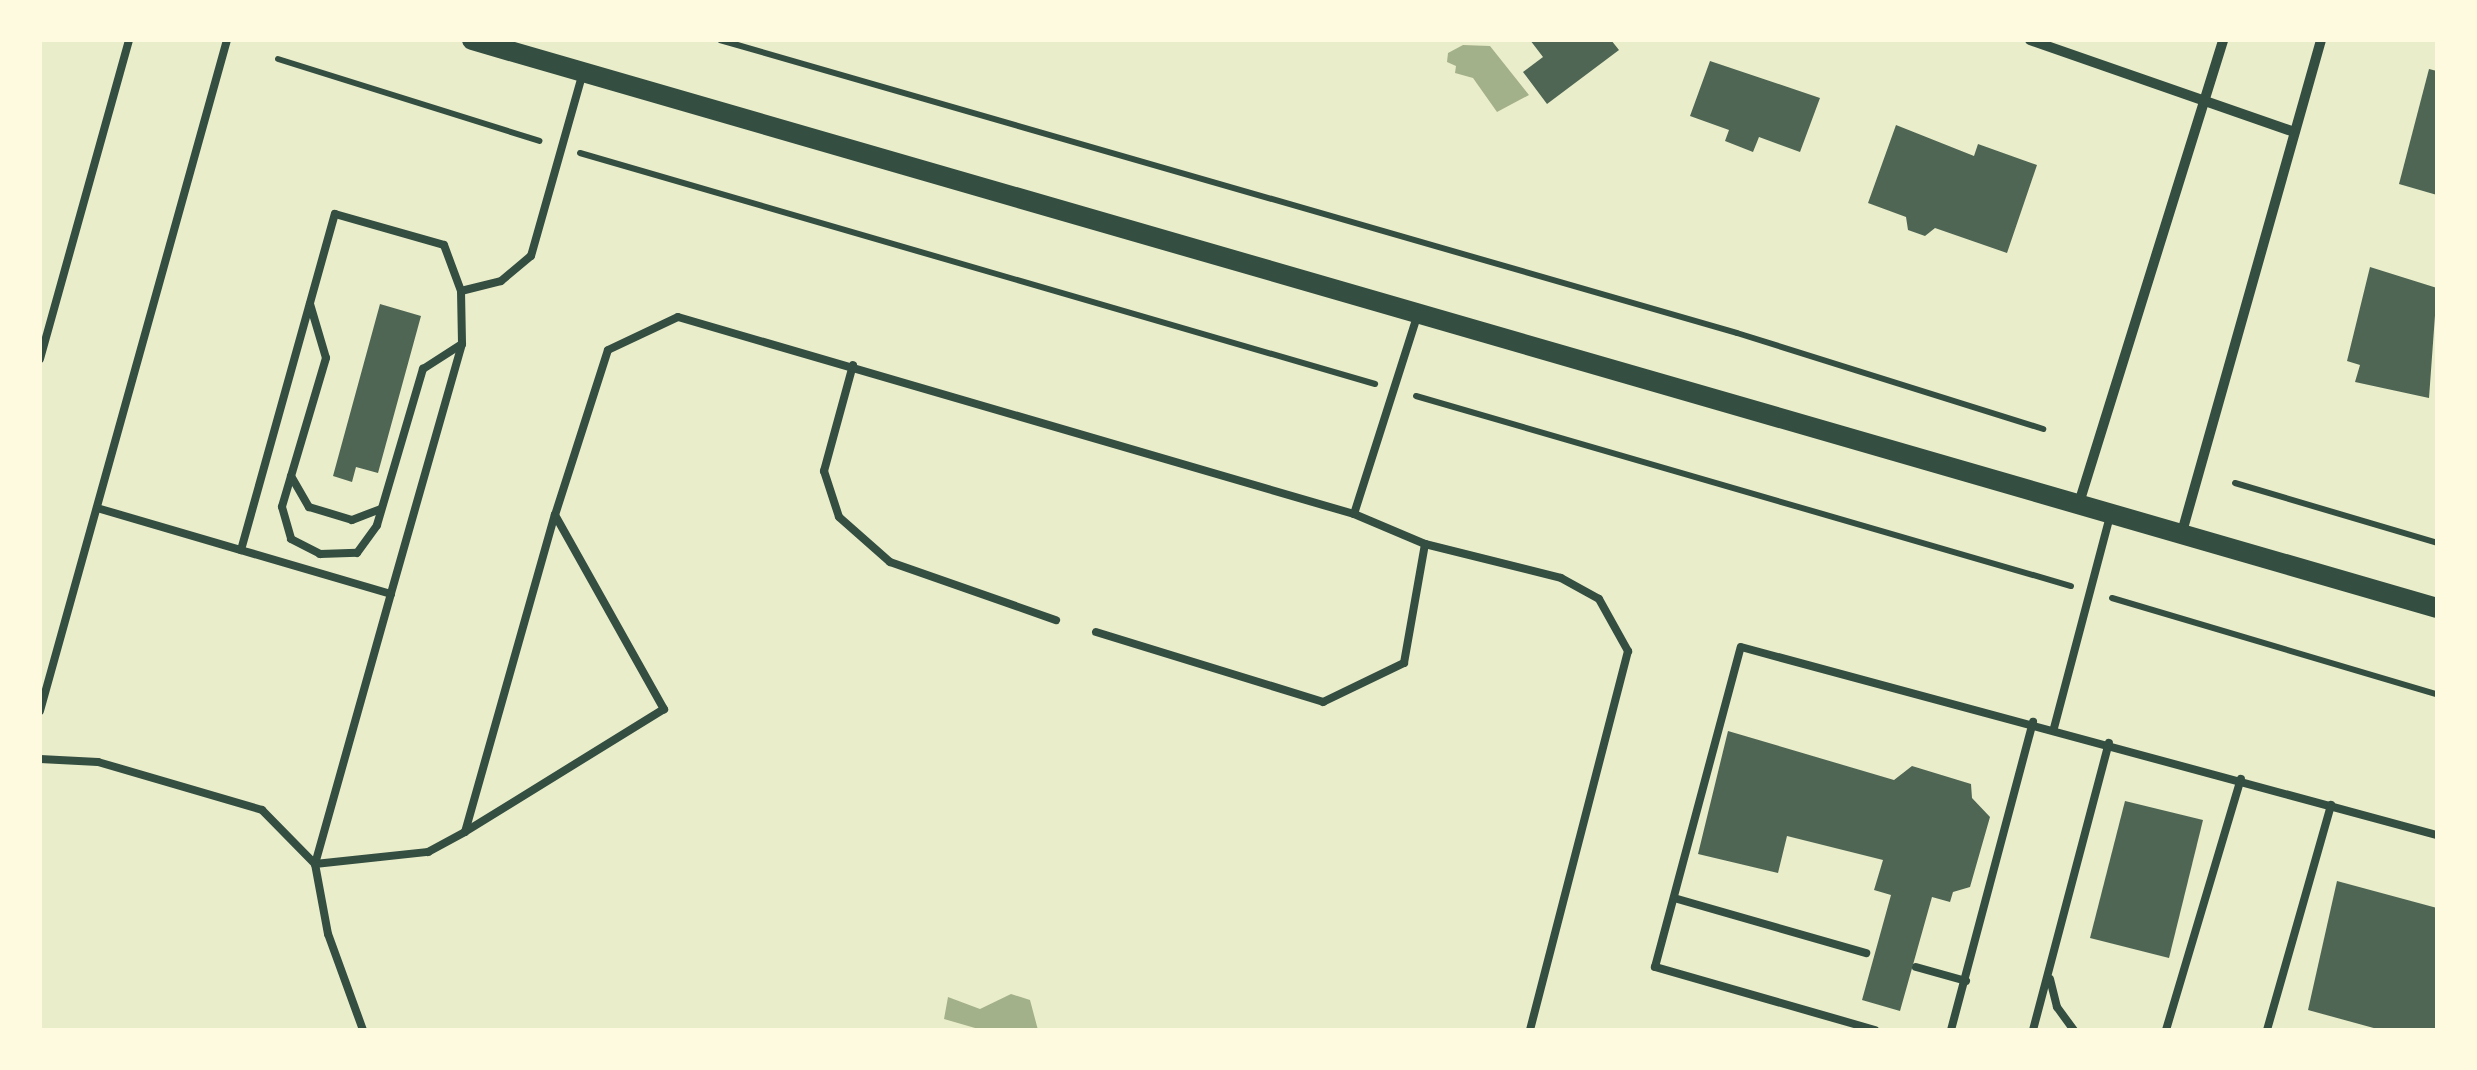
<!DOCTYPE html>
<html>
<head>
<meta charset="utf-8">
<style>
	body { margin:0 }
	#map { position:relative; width:2477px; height:1070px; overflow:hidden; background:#e9edc9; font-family:Georgia,serif }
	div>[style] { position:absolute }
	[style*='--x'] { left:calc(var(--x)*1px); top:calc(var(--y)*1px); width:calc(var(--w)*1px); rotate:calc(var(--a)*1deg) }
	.water>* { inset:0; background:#a3b18a }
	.building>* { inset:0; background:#4f6655 }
	.path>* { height:6px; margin:-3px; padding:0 3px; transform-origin:3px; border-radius:3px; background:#344e41 }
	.service>* { height:8px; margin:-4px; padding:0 4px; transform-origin:4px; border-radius:4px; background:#344e41 }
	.minor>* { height:10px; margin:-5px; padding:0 5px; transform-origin:5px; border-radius:5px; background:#344e41 }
	.secondary>* { height:20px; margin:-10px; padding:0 10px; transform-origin:10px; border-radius:10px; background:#344e41 }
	span { translate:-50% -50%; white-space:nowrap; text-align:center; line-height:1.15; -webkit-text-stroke:10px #fefae0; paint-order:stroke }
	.frame { position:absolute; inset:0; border:42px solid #fefae0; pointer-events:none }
</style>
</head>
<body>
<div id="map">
	<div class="water">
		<i style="clip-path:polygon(1463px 45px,1490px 46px,1529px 95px,1497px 112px,1473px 78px,1455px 73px,1456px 66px,1447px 62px,1448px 53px)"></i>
		<i style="clip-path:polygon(1011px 994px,1030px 1000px,1038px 1030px,982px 1030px,944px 1019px,948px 997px,980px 1009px)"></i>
	</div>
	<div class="building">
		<i style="clip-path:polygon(1530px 40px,1611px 40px,1619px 50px,1547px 104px,1523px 72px,1543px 57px)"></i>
		<i style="clip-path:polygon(1710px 61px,1820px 98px,1800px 152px,1759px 137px,1753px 152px,1725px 141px,1729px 130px,1690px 116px)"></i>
		<i style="clip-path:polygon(2429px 69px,2437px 71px,2437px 195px,2399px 184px)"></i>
		<i style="clip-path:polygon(1896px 125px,1974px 156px,1978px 144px,2037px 165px,2007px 253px,1935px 228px,1925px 236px,1908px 230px,1906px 217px,1868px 203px)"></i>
		<i style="clip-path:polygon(2370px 267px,2437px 288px,2429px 398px,2355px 382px,2360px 365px,2347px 361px)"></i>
		<i style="clip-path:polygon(380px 304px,421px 316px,378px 473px,356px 467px,352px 482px,333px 476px)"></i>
		<i style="clip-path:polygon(1728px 731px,1894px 780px,1912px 766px,1971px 784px,1972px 798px,1990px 817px,1970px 887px,1953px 892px,1950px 902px,1932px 897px,1900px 1011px,1862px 1000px,1891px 895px,1874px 890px,1883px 860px,1787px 836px,1778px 873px,1698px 854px)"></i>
		<i style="clip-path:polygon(2125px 801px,2203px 820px,2169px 958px,2090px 938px)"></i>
		<i style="clip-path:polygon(2337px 881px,2437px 908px,2437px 1030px,2381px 1030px,2308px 1010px)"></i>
	</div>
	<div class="path">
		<i style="--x:720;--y:40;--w:1058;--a:16.07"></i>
		<i style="--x:1737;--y:333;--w:321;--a:17.4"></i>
		<i style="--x:278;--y:59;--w:274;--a:17.4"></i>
		<i style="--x:580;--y:153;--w:828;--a:16.2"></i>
		<i style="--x:1416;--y:396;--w:682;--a:16.18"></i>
		<i style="--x:2235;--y:483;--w:211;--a:16.5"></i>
		<i style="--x:2112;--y:598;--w:339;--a:16.5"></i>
	</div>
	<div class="service">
		<i style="--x:335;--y:214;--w:113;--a:15.9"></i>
		<i style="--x:444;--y:245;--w:49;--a:69.7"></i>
		<i style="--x:461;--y:291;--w:53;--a:88.9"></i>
		<i style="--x:462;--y:344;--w:260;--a:105.9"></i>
		<i style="--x:391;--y:594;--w:156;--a:-163.7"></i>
		<i style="--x:241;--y:550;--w:349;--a:-74.4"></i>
		<i style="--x:461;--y:291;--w:41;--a:-14"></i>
		<i style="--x:501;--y:281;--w:39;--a:-40"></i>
		<i style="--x:531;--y:256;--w:187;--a:-74.2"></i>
		<i style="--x:310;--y:304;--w:56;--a:73.5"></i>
		<i style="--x:326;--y:358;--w:155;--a:106.5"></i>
		<i style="--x:282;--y:507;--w:33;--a:74"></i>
		<i style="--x:291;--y:539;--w:33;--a:27"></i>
		<i style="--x:320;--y:554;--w:37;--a:-2"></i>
		<i style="--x:357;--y:553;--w:34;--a:-54"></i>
		<i style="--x:377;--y:525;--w:163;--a:-73.6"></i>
		<i style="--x:423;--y:369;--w:46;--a:-32.7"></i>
		<i style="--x:40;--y:359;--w:331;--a:-74.4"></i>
		<i style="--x:853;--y:365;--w:110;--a:105.3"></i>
		<i style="--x:824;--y:471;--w:48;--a:71.9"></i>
		<i style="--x:839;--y:517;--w:68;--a:41.4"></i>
		<i style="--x:890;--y:562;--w:176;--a:19.3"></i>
		<i style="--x:291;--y:476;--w:36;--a:60"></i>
		<i style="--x:309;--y:507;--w:45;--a:16.8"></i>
		<i style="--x:352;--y:520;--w:31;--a:-21"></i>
		<i style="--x:97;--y:508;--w:150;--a:16.3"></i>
		<i style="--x:555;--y:515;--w:223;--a:60.7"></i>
		<i style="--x:664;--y:709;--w:234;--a:148.3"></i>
		<i style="--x:465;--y:832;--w:330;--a:-74.2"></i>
		<i style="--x:555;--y:515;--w:173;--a:-72.2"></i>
		<i style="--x:608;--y:350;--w:77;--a:-25.2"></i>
		<i style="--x:678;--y:317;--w:704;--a:16.25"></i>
		<i style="--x:1354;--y:514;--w:207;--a:-72.3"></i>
		<i style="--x:1425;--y:544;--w:140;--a:14"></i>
		<i style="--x:1561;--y:578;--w:43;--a:28.9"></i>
		<i style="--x:1599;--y:599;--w:60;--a:60.9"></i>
		<i style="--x:1628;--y:651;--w:391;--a:104.5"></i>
		<i style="--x:1096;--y:632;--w:238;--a:17.1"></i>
		<i style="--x:1323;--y:702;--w:90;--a:-25.7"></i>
		<i style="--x:1404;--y:663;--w:121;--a:-80"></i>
		<i style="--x:1425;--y:544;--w:77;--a:-157.1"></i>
		<i style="--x:40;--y:711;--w:697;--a:-74.43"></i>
		<i style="--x:2054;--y:728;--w:219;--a:-75.2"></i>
		<i style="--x:40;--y:759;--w:58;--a:3"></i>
		<i style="--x:98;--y:762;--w:171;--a:16.3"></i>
		<i style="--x:262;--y:810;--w:76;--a:45.5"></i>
		<i style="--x:315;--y:864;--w:280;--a:-74.3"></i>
		<i style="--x:1674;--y:898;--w:200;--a:16"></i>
		<i style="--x:1916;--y:967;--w:52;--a:15.6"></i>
		<i style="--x:2050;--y:979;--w:29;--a:76"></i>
		<i style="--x:2057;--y:1007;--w:29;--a:54"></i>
		<i style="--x:363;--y:1030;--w:102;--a:-110"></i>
		<i style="--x:328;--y:934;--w:71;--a:-100.5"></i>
		<i style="--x:315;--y:864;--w:114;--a:-6.1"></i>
		<i style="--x:428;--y:852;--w:42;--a:-28.4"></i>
		<i style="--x:1875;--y:1030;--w:229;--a:-164"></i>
		<i style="--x:1655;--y:967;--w:331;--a:-75"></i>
		<i style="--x:1741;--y:647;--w:721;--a:15.12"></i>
		<i style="--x:1951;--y:1030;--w:319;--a:-75.1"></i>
		<i style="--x:2033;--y:1030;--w:297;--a:-75.2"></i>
		<i style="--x:2166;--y:1030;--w:262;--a:-73.4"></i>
		<i style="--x:2267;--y:1030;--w:234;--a:-74.1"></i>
	</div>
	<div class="minor">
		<i style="--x:2030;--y:40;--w:280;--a:19.2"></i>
		<i style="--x:2079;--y:503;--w:485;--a:-72.7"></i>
		<i style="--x:2182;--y:532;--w:511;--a:-74.22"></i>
	</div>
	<div class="secondary">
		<i style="--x:472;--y:40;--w:2045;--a:16.12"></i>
	</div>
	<div class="frame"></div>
</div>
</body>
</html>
